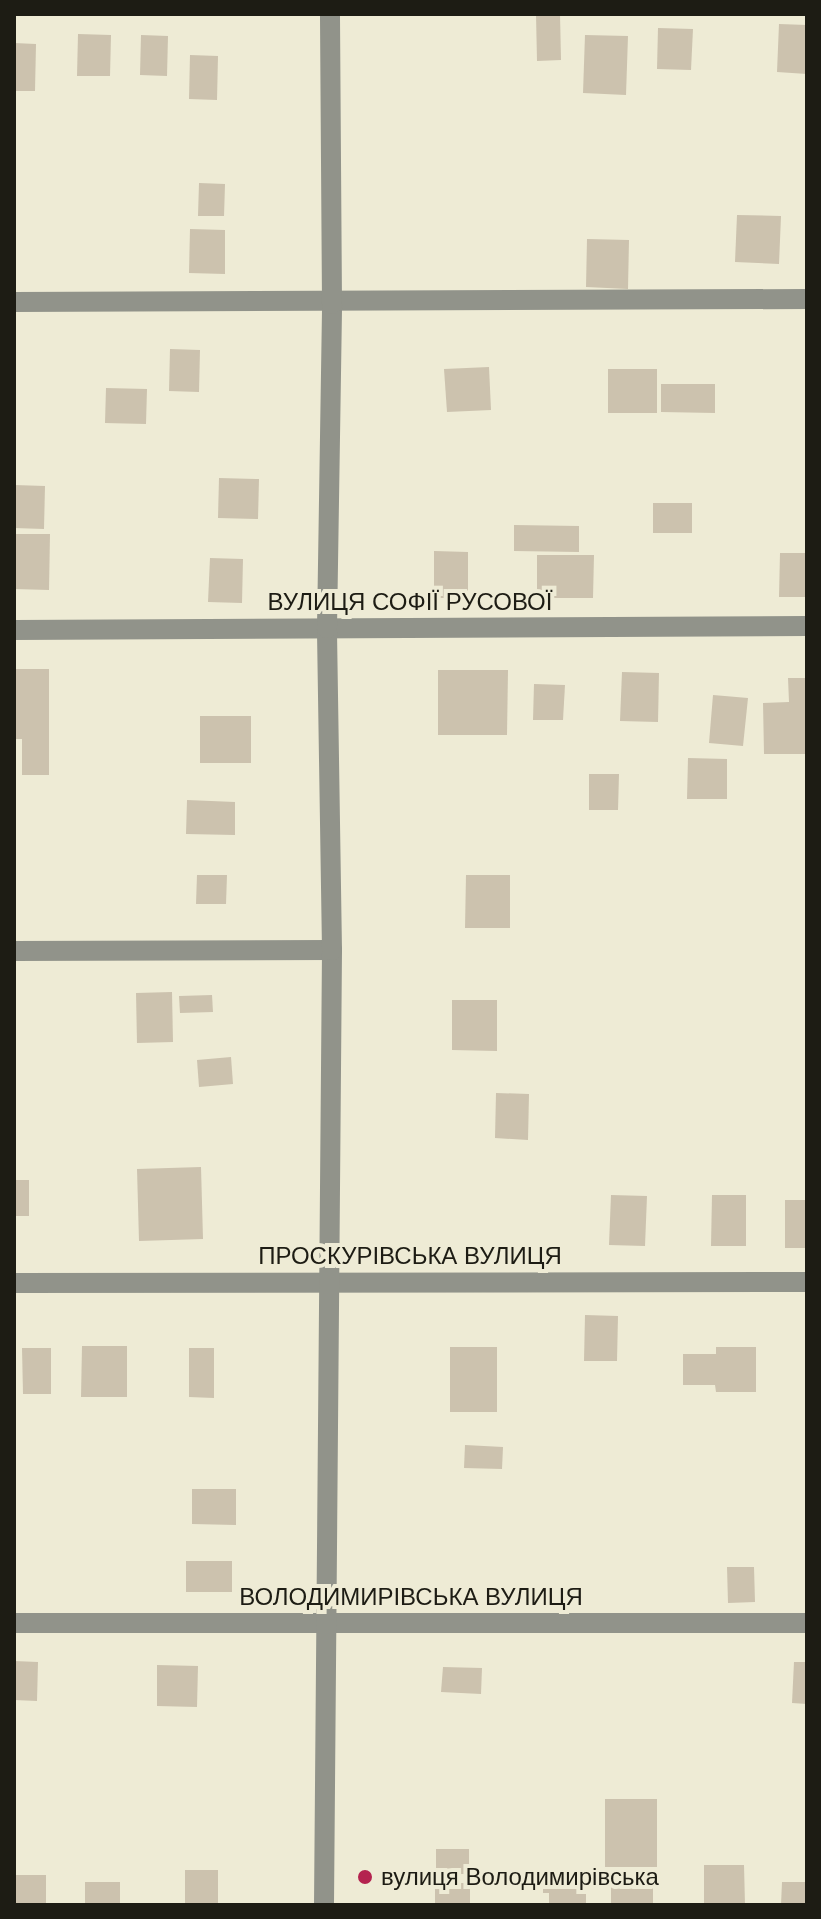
<!DOCTYPE html>
<html>
<head>
<meta charset="utf-8">
<style>
	body { margin:0 }
	#map { position:relative; width:821px; height:1919px; overflow:hidden; background:#eeebd5; font-family:Helvetica,sans-serif }
	div>[style] { position:absolute }
	[style*='--x'] { left:calc(var(--x)*1px); top:calc(var(--y)*1px); width:calc(var(--w)*1px); rotate:calc(var(--a)*1deg) }
	.building>* { inset:0; background:#ccc2ae }
	.minor>* { height:20px; margin:-10px; padding:0 10px; transform-origin:10px; border-radius:10px; background:#91938a }
	.dots>* { width:22px; height:22px; translate:-50% -50%; box-sizing:border-box; border:4px solid #eeebd5; border-radius:50% }
	span { translate:-50% -50%; white-space:nowrap; text-align:center; line-height:1.15; -webkit-text-stroke:8px #eeebd5; paint-order:stroke }
	.street-label { font-size:24px; color:#1d1c14 }
	.poi-label { font-size:24px; color:#1d1c14 }
	.left { translate:0 -50%; text-align:left }
	.frame { position:absolute; inset:0; border:16px solid #1d1c14; pointer-events:none }
</style>
</head>
<body>
<div id="map">
	<div class="building">
		<i style="clip-path:polygon(536px 14px,560px 14px,561px 60px,537px 61px)"></i>
		<i style="clip-path:polygon(779px 24px,807px 25px,807px 74px,777px 72px)"></i>
		<i style="clip-path:polygon(658px 28px,693px 29px,691px 70px,657px 69px)"></i>
		<i style="clip-path:polygon(78px 34px,111px 35px,110px 76px,77px 76px)"></i>
		<i style="clip-path:polygon(141px 35px,168px 36px,167px 76px,140px 75px)"></i>
		<i style="clip-path:polygon(585px 35px,628px 36px,626px 95px,583px 93px)"></i>
		<i style="clip-path:polygon(14px 43px,36px 44px,35px 91px,14px 91px)"></i>
		<i style="clip-path:polygon(190px 55px,218px 56px,217px 100px,189px 99px)"></i>
		<i style="clip-path:polygon(199px 183px,225px 184px,224px 216px,198px 216px)"></i>
		<i style="clip-path:polygon(737px 215px,781px 216px,779px 264px,735px 262px)"></i>
		<i style="clip-path:polygon(190px 229px,225px 230px,225px 274px,189px 273px)"></i>
		<i style="clip-path:polygon(587px 239px,629px 240px,628px 289px,586px 287px)"></i>
		<i style="clip-path:polygon(170px 349px,200px 350px,199px 392px,169px 391px)"></i>
		<i style="clip-path:polygon(489px 367px,491px 410px,447px 412px,444px 369px)"></i>
		<i style="clip-path:polygon(608px 369px,657px 369px,657px 413px,608px 413px)"></i>
		<i style="clip-path:polygon(661px 384px,715px 384px,715px 413px,661px 412px)"></i>
		<i style="clip-path:polygon(106px 388px,147px 389px,146px 424px,105px 423px)"></i>
		<i style="clip-path:polygon(219px 478px,259px 479px,258px 519px,218px 518px)"></i>
		<i style="clip-path:polygon(14px 485px,45px 486px,44px 529px,14px 528px)"></i>
		<i style="clip-path:polygon(653px 503px,692px 503px,692px 533px,653px 533px)"></i>
		<i style="clip-path:polygon(514px 525px,579px 526px,579px 552px,514px 551px)"></i>
		<i style="clip-path:polygon(14px 534px,50px 534px,49px 590px,14px 589px)"></i>
		<i style="clip-path:polygon(434px 551px,468px 552px,468px 598px,434px 598px)"></i>
		<i style="clip-path:polygon(780px 553px,807px 553px,807px 597px,779px 597px)"></i>
		<i style="clip-path:polygon(537px 555px,594px 555px,593px 598px,537px 598px)"></i>
		<i style="clip-path:polygon(210px 558px,243px 559px,242px 603px,208px 602px)"></i>
		<i style="clip-path:polygon(14px 669px,49px 669px,49px 775px,22px 775px,22px 739px,14px 739px)"></i>
		<i style="clip-path:polygon(438px 670px,508px 670px,507px 735px,438px 735px)"></i>
		<i style="clip-path:polygon(622px 672px,659px 673px,658px 722px,620px 721px)"></i>
		<i style="clip-path:polygon(788px 678px,807px 678px,807px 754px,764px 754px,763px 703px,789px 702px)"></i>
		<i style="clip-path:polygon(534px 684px,565px 685px,563px 720px,533px 720px)"></i>
		<i style="clip-path:polygon(713px 695px,748px 698px,743px 746px,709px 743px)"></i>
		<i style="clip-path:polygon(200px 716px,251px 716px,251px 763px,200px 763px)"></i>
		<i style="clip-path:polygon(688px 758px,727px 759px,727px 799px,687px 799px)"></i>
		<i style="clip-path:polygon(589px 774px,619px 774px,618px 810px,589px 810px)"></i>
		<i style="clip-path:polygon(187px 800px,235px 802px,235px 835px,186px 834px)"></i>
		<i style="clip-path:polygon(197px 875px,227px 875px,226px 904px,196px 904px)"></i>
		<i style="clip-path:polygon(466px 875px,510px 875px,510px 928px,465px 928px)"></i>
		<i style="clip-path:polygon(172px 992px,173px 1042px,137px 1043px,136px 993px)"></i>
		<i style="clip-path:polygon(212px 995px,213px 1012px,180px 1013px,179px 996px)"></i>
		<i style="clip-path:polygon(452px 1000px,497px 1000px,497px 1051px,452px 1050px)"></i>
		<i style="clip-path:polygon(231px 1057px,233px 1084px,199px 1087px,197px 1060px)"></i>
		<i style="clip-path:polygon(496px 1093px,529px 1094px,528px 1140px,495px 1138px)"></i>
		<i style="clip-path:polygon(201px 1167px,203px 1239px,139px 1241px,137px 1169px)"></i>
		<i style="clip-path:polygon(14px 1180px,29px 1180px,29px 1216px,14px 1216px)"></i>
		<i style="clip-path:polygon(611px 1195px,647px 1196px,645px 1246px,609px 1245px)"></i>
		<i style="clip-path:polygon(712px 1195px,746px 1195px,746px 1246px,711px 1246px)"></i>
		<i style="clip-path:polygon(785px 1200px,807px 1200px,807px 1248px,785px 1248px)"></i>
		<i style="clip-path:polygon(585px 1315px,618px 1316px,617px 1361px,584px 1361px)"></i>
		<i style="clip-path:polygon(82px 1346px,127px 1346px,127px 1397px,81px 1397px)"></i>
		<i style="clip-path:polygon(450px 1347px,497px 1347px,497px 1412px,450px 1412px)"></i>
		<i style="clip-path:polygon(716px 1347px,756px 1347px,756px 1392px,716px 1392px,715px 1385px,683px 1385px,683px 1354px,716px 1354px)"></i>
		<i style="clip-path:polygon(22px 1348px,51px 1348px,51px 1394px,23px 1394px)"></i>
		<i style="clip-path:polygon(189px 1348px,214px 1348px,214px 1398px,189px 1397px)"></i>
		<i style="clip-path:polygon(465px 1445px,503px 1447px,502px 1469px,464px 1468px)"></i>
		<i style="clip-path:polygon(192px 1489px,236px 1489px,236px 1525px,192px 1524px)"></i>
		<i style="clip-path:polygon(186px 1561px,232px 1561px,232px 1592px,186px 1592px)"></i>
		<i style="clip-path:polygon(727px 1567px,754px 1567px,755px 1602px,728px 1603px)"></i>
		<i style="clip-path:polygon(14px 1661px,38px 1662px,37px 1701px,14px 1700px)"></i>
		<i style="clip-path:polygon(794px 1662px,807px 1662px,807px 1704px,792px 1703px)"></i>
		<i style="clip-path:polygon(157px 1665px,198px 1666px,197px 1707px,157px 1706px)"></i>
		<i style="clip-path:polygon(443px 1667px,482px 1668px,481px 1694px,441px 1692px)"></i>
		<i style="clip-path:polygon(605px 1799px,657px 1799px,657px 1867px,605px 1867px)"></i>
		<i style="clip-path:polygon(436px 1849px,469px 1849px,469px 1874px,436px 1874px)"></i>
		<i style="clip-path:polygon(704px 1865px,744px 1865px,745px 1905px,704px 1905px)"></i>
		<i style="clip-path:polygon(185px 1870px,218px 1870px,218px 1905px,185px 1905px)"></i>
		<i style="clip-path:polygon(543px 1871px,586px 1871px,586px 1905px,549px 1905px,549px 1893px,543px 1893px)"></i>
		<i style="clip-path:polygon(14px 1875px,46px 1875px,46px 1905px,14px 1905px)"></i>
		<i style="clip-path:polygon(85px 1882px,120px 1882px,120px 1905px,85px 1905px)"></i>
		<i style="clip-path:polygon(782px 1882px,807px 1882px,807px 1905px,781px 1905px)"></i>
		<i style="clip-path:polygon(435px 1883px,470px 1883px,470px 1905px,435px 1905px)"></i>
		<i style="clip-path:polygon(611px 1883px,653px 1883px,653px 1905px,611px 1905px)"></i>
	</div>
	<div class="minor">
		<i style="--x:14;--y:302;--w:793;--a:-0.22"></i>
		<i style="--x:14;--y:630;--w:793;--a:-0.29"></i>
		<i style="--x:14;--y:951;--w:318;--a:-0.2"></i>
		<i style="--x:14;--y:1283;--w:793;--a:-0.07"></i>
		<i style="--x:14;--y:1623;--w:793;--a:0"></i>
		<i style="--x:324;--y:1905;--w:955;--a:-89.52"></i>
		<i style="--x:332;--y:950;--w:322;--a:-90.9"></i>
		<i style="--x:327;--y:628;--w:324;--a:-89.1"></i>
		<i style="--x:332;--y:304;--w:290;--a:-90.4"></i>
	</div>
	<div class="dots">
		<i style="left:365px;top:1877px;background:#b4234f"></i>
	</div>
	<div class="street-label">
		<span style="left:410px;top:602px">ВУЛИЦЯ СОФІЇ РУСОВОЇ</span>
		<span style="left:410px;top:1256px">ПРОСКУРІВСЬКА ВУЛИЦЯ</span>
		<span style="left:411px;top:1597px">ВОЛОДИМИРІВСЬКА ВУЛИЦЯ</span>
	</div>
	<div class="poi-label">
		<span class="left" style="left:381px;top:1877px">вулиця Володимирівська</span>
	</div>
	<div class="frame"></div>
</div>
</body>
</html>
